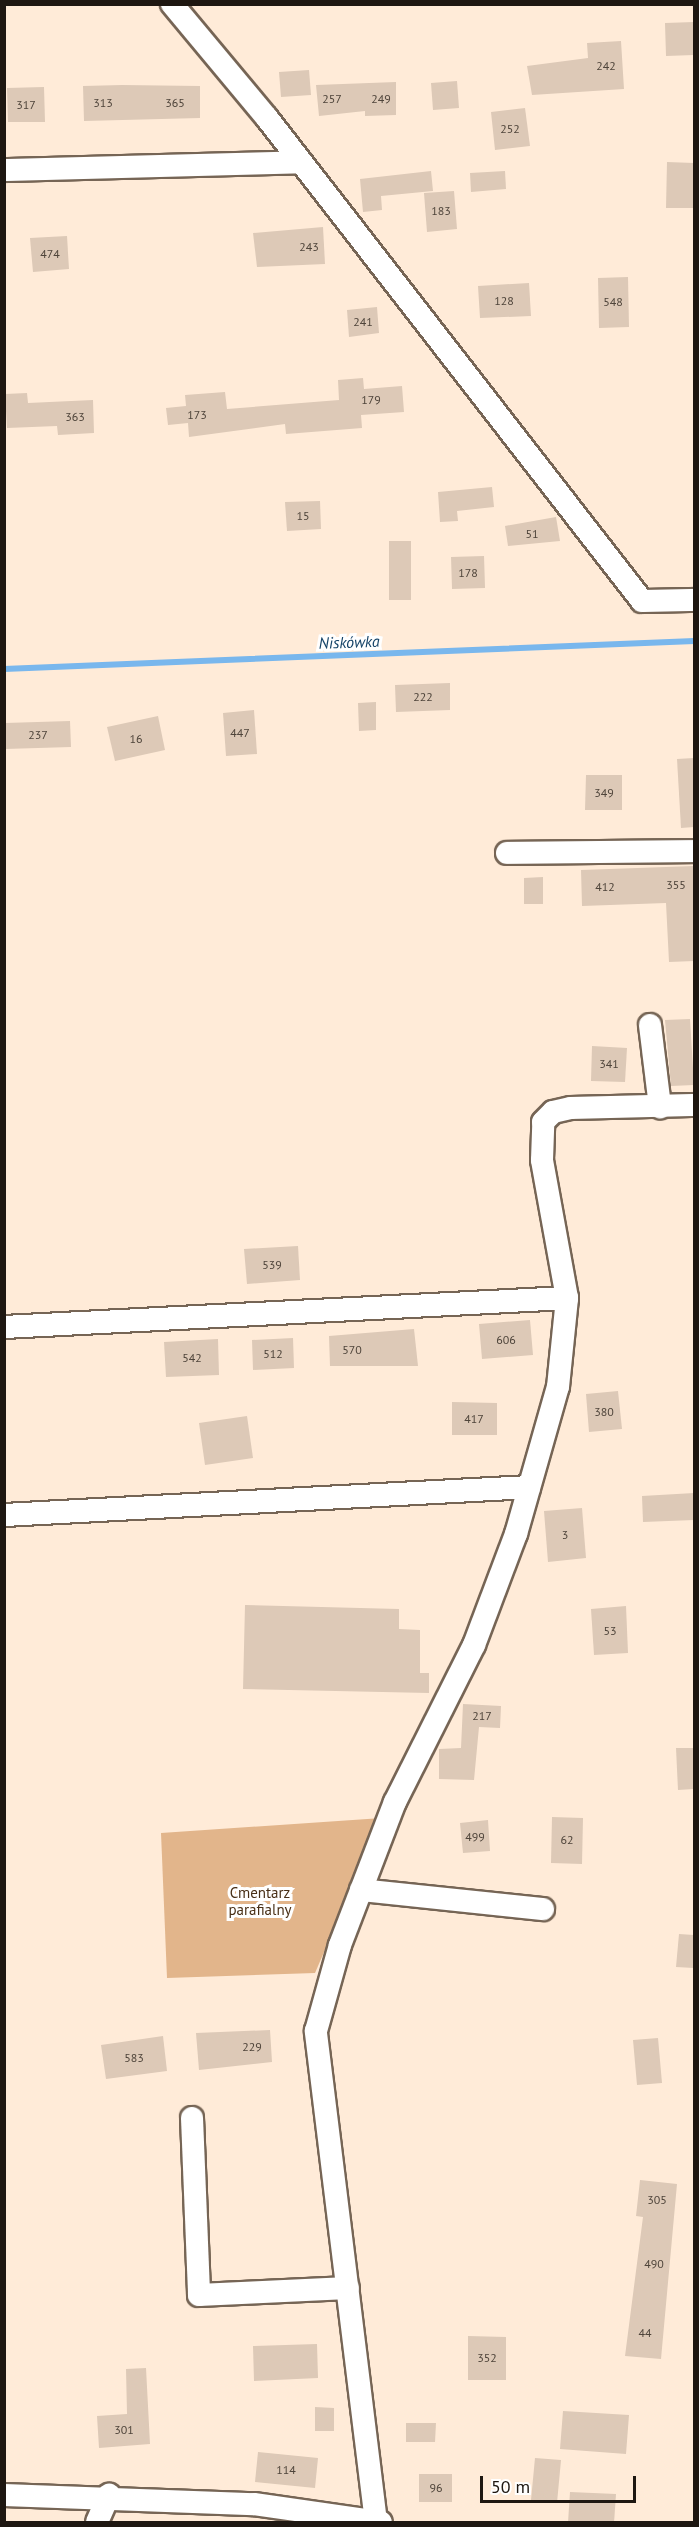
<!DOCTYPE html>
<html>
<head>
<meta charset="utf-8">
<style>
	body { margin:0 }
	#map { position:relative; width:699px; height:2527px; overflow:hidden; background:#ffebd8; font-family:"PT Sans",sans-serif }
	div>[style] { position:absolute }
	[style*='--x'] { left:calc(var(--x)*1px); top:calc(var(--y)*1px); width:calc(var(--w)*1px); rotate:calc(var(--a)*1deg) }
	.green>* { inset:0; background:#e2b58b }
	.stream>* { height:6px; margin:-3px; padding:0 3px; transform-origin:3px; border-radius:3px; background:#79b7ed }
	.building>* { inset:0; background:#ddc9b7 }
	.roads { filter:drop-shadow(2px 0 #766555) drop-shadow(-2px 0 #766555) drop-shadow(0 2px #766555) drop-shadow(0 -2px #766555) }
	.minor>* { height:22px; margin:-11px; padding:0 11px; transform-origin:11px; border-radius:11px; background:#fff }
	span { translate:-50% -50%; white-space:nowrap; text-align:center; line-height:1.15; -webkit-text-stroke:6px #fff; paint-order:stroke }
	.number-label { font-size:12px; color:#4e443a }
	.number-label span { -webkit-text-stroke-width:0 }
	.park-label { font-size:15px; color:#482f16 }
	.water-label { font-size:16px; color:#154367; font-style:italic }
	.frame { position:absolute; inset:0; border:6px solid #1e1711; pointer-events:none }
	.scale { position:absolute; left:480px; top:2476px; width:156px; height:27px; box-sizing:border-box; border:3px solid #1e1711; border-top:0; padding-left:8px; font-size:18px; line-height:21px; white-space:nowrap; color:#1e1711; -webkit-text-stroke:4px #fff; paint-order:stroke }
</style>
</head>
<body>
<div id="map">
	<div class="green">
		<i style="clip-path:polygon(382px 1818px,315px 1973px,167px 1978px,161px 1833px)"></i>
	</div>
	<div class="stream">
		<i style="--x:4;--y:669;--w:691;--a:-2.32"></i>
	</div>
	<div class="building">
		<i style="clip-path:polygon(694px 22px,694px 55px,666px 56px,665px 23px)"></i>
		<i style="clip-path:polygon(621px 41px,624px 89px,532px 95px,527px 66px,588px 58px,587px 43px)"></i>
		<i style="clip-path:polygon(309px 70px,311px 95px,281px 97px,279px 72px)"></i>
		<i style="clip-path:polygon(457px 81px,459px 108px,433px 110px,431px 83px)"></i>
		<i style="clip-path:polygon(396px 82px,396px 115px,365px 116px,365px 111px,319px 116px,316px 85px)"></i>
		<i style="clip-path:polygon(122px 85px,200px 86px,200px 118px,84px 121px,83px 86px)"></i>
		<i style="clip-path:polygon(44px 87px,45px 122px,8px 122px,7px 88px)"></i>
		<i style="clip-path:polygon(525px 108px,530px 146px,495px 150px,491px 112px)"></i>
		<i style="clip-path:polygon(667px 162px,694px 163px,694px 208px,666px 208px)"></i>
		<i style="clip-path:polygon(431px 171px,433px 191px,381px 196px,382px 210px,363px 212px,360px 179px)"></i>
		<i style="clip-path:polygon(505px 171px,506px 189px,471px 192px,470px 173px)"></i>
		<i style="clip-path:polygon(454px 191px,457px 229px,427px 232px,424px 193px)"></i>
		<i style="clip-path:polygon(323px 227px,325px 264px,257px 267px,253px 233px)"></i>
		<i style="clip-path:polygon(67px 236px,69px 269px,33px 272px,30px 238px)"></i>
		<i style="clip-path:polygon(628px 277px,629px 327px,599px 328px,598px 278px)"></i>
		<i style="clip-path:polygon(529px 283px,531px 316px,480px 318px,478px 286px)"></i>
		<i style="clip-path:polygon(377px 307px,379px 333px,349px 337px,347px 310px)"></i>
		<i style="clip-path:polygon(363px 378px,364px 389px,402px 386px,404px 412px,361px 415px,362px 428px,286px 434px,285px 424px,189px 437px,188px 423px,168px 425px,166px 408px,186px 406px,185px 395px,225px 392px,227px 409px,339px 400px,338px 380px)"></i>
		<i style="clip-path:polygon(27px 393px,28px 403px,93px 400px,94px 433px,58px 435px,57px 426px,7px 428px,5px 394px)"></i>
		<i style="clip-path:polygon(492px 487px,494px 507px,457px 511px,458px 521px,440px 522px,438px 492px)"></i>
		<i style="clip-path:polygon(320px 501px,321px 529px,287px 531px,285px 502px)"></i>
		<i style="clip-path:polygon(556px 517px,560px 541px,508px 546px,505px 526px)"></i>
		<i style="clip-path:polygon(389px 541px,411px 541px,411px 600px,389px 600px)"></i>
		<i style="clip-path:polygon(484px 556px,485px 588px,452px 589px,451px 557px)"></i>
		<i style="clip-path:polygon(450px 683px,450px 710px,396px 712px,395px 685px)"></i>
		<i style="clip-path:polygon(376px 702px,376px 730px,359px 731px,358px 703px)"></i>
		<i style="clip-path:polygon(254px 710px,257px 754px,226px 756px,223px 713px)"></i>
		<i style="clip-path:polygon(158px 716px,165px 750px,115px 761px,107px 727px)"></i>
		<i style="clip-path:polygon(70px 721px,71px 747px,5px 749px,5px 723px)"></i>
		<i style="clip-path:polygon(694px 758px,694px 827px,681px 828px,677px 759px)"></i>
		<i style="clip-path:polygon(586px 775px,622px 775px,622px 810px,585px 810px)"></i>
		<i style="clip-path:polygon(694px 866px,694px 961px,669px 962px,666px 903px,582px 906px,581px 870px)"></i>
		<i style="clip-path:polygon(543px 877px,543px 904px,524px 904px,524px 878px)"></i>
		<i style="clip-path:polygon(690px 1019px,694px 1085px,671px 1086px,665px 1020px)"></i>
		<i style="clip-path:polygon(592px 1046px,627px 1048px,625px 1082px,591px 1081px)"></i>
		<i style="clip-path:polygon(298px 1246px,300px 1280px,247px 1284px,244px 1249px)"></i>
		<i style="clip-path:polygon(530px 1320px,533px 1355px,482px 1359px,479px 1324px)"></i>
		<i style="clip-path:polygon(414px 1329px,418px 1366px,330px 1366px,329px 1336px)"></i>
		<i style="clip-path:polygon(293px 1338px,294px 1368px,253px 1370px,252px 1340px)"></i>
		<i style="clip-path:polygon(218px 1339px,219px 1375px,166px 1377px,164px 1342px)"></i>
		<i style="clip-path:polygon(618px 1391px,622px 1429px,589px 1432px,586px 1394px)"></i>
		<i style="clip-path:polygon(452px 1402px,497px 1403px,497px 1435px,452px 1435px)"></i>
		<i style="clip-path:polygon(247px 1416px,253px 1458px,205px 1465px,199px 1423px)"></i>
		<i style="clip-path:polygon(694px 1493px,694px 1520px,643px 1522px,642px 1496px)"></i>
		<i style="clip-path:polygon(582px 1508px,586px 1558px,548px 1562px,544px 1511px)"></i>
		<i style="clip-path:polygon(245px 1605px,399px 1609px,399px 1629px,420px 1630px,420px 1673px,429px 1673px,429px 1693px,243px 1689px)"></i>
		<i style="clip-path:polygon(626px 1606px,628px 1653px,594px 1655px,591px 1609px)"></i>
		<i style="clip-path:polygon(463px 1704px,501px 1706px,500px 1728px,479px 1727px,474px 1780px,439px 1779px,439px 1749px,461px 1748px)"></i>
		<i style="clip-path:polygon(676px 1748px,694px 1748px,694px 1789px,678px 1790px)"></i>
		<i style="clip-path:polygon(552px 1817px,583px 1818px,582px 1864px,551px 1863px)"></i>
		<i style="clip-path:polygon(488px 1820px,490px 1851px,463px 1853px,460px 1823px)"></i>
		<i style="clip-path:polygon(679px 1934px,694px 1935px,694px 1968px,676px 1967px)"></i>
		<i style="clip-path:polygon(270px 2030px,272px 2062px,199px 2070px,196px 2033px)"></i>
		<i style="clip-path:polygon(163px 2036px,167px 2071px,106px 2079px,101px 2045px)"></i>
		<i style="clip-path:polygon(658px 2038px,662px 2083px,637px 2085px,633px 2040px)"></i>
		<i style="clip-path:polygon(640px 2180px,677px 2184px,661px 2359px,625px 2356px,643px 2217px,636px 2216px)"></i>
		<i style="clip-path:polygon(468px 2336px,506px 2337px,506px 2380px,468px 2380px)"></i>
		<i style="clip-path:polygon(317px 2344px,318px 2378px,254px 2381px,253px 2346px)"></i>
		<i style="clip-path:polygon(146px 2368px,150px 2444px,99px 2448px,97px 2416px,127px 2414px,126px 2369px)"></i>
		<i style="clip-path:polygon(315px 2407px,334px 2408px,334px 2431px,315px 2431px)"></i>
		<i style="clip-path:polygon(563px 2411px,629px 2415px,626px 2454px,560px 2449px)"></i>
		<i style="clip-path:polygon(406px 2423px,436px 2423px,435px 2442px,406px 2442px)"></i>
		<i style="clip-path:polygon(258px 2452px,318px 2458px,315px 2488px,255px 2482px)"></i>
		<i style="clip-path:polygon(535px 2458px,561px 2460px,557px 2503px,531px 2500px)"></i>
		<i style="clip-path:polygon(419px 2474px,452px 2474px,452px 2502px,419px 2502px)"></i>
		<i style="clip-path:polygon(570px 2492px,616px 2494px,614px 2523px,568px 2523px)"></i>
	</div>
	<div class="roads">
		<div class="minor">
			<i style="--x:172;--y:4;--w:148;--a:50.2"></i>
			<i style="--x:267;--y:118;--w:611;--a:52.17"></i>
			<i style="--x:642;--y:601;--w:52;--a:-1.1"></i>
			<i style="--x:4;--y:170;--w:297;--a:-1.5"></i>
			<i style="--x:507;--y:853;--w:187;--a:-0.6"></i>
			<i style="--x:650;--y:1025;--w:83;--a:83"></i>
			<i style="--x:4;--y:1327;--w:564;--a:-2.95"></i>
			<i style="--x:4;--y:1515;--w:526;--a:-3.05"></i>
			<i style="--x:361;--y:1890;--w:183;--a:6"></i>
			<i style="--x:192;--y:2118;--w:177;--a:87.7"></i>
			<i style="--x:199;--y:2295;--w:149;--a:-2.7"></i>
			<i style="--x:4;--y:2495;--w:250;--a:2.1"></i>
			<i style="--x:254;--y:2504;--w:128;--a:8.1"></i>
			<i style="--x:97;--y:2522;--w:30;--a:-66"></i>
			<i style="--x:376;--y:2522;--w:495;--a:-97"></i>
			<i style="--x:316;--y:2031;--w:89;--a:-74.4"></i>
			<i style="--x:340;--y:1945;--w:153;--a:-69"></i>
			<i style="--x:395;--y:1802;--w:176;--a:-63.3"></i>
			<i style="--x:474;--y:1645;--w:119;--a:-69.3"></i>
			<i style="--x:516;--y:1534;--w:153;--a:-74.1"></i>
			<i style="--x:558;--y:1387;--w:89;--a:-84.2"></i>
			<i style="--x:567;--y:1298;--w:140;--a:-100.3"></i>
			<i style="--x:542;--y:1160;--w:38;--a:-88"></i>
			<i style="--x:543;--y:1122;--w:14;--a:-45"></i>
			<i style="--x:553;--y:1112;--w:18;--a:-13"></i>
			<i style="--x:571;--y:1108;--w:123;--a:-1.4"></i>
		</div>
	</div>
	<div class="number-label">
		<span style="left:606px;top:66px">242</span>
		<span style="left:332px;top:99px">257</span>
		<span style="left:381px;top:99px">249</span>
		<span style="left:103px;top:103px">313</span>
		<span style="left:175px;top:103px">365</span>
		<span style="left:26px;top:105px">317</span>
		<span style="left:510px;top:129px">252</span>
		<span style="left:441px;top:211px">183</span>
		<span style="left:309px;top:247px">243</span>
		<span style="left:50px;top:254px">474</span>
		<span style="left:504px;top:301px">128</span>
		<span style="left:613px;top:302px">548</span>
		<span style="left:363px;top:322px">241</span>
		<span style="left:371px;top:400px">179</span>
		<span style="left:197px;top:415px">173</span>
		<span style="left:75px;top:417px">363</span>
		<span style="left:303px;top:516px">15</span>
		<span style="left:532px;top:534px">51</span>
		<span style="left:468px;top:573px">178</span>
		<span style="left:423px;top:697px">222</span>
		<span style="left:240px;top:733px">447</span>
		<span style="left:38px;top:735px">237</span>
		<span style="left:136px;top:739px">16</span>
		<span style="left:604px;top:793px">349</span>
		<span style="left:676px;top:885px">355</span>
		<span style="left:605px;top:887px">412</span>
		<span style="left:609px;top:1064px">341</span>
		<span style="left:272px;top:1265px">539</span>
		<span style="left:506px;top:1340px">606</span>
		<span style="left:352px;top:1350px">570</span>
		<span style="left:273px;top:1354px">512</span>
		<span style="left:192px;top:1358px">542</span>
		<span style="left:604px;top:1412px">380</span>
		<span style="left:474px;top:1419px">417</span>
		<span style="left:565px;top:1535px">3</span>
		<span style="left:610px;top:1631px">53</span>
		<span style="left:482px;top:1716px">217</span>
		<span style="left:475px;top:1837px">499</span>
		<span style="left:567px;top:1840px">62</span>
		<span style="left:252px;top:2047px">229</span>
		<span style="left:134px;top:2058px">583</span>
		<span style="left:657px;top:2200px">305</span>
		<span style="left:654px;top:2264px">490</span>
		<span style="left:645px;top:2333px">44</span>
		<span style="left:487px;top:2358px">352</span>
		<span style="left:124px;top:2430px">301</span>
		<span style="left:286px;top:2470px">114</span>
		<span style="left:436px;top:2488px">96</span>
	</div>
	<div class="park-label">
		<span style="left:260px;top:1901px">Cmentarz<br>parafialny</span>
	</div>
	<div class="water-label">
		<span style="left:349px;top:642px;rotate:-2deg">Niskówka</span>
	</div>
	<div class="frame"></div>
	<div class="scale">50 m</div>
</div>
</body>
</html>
